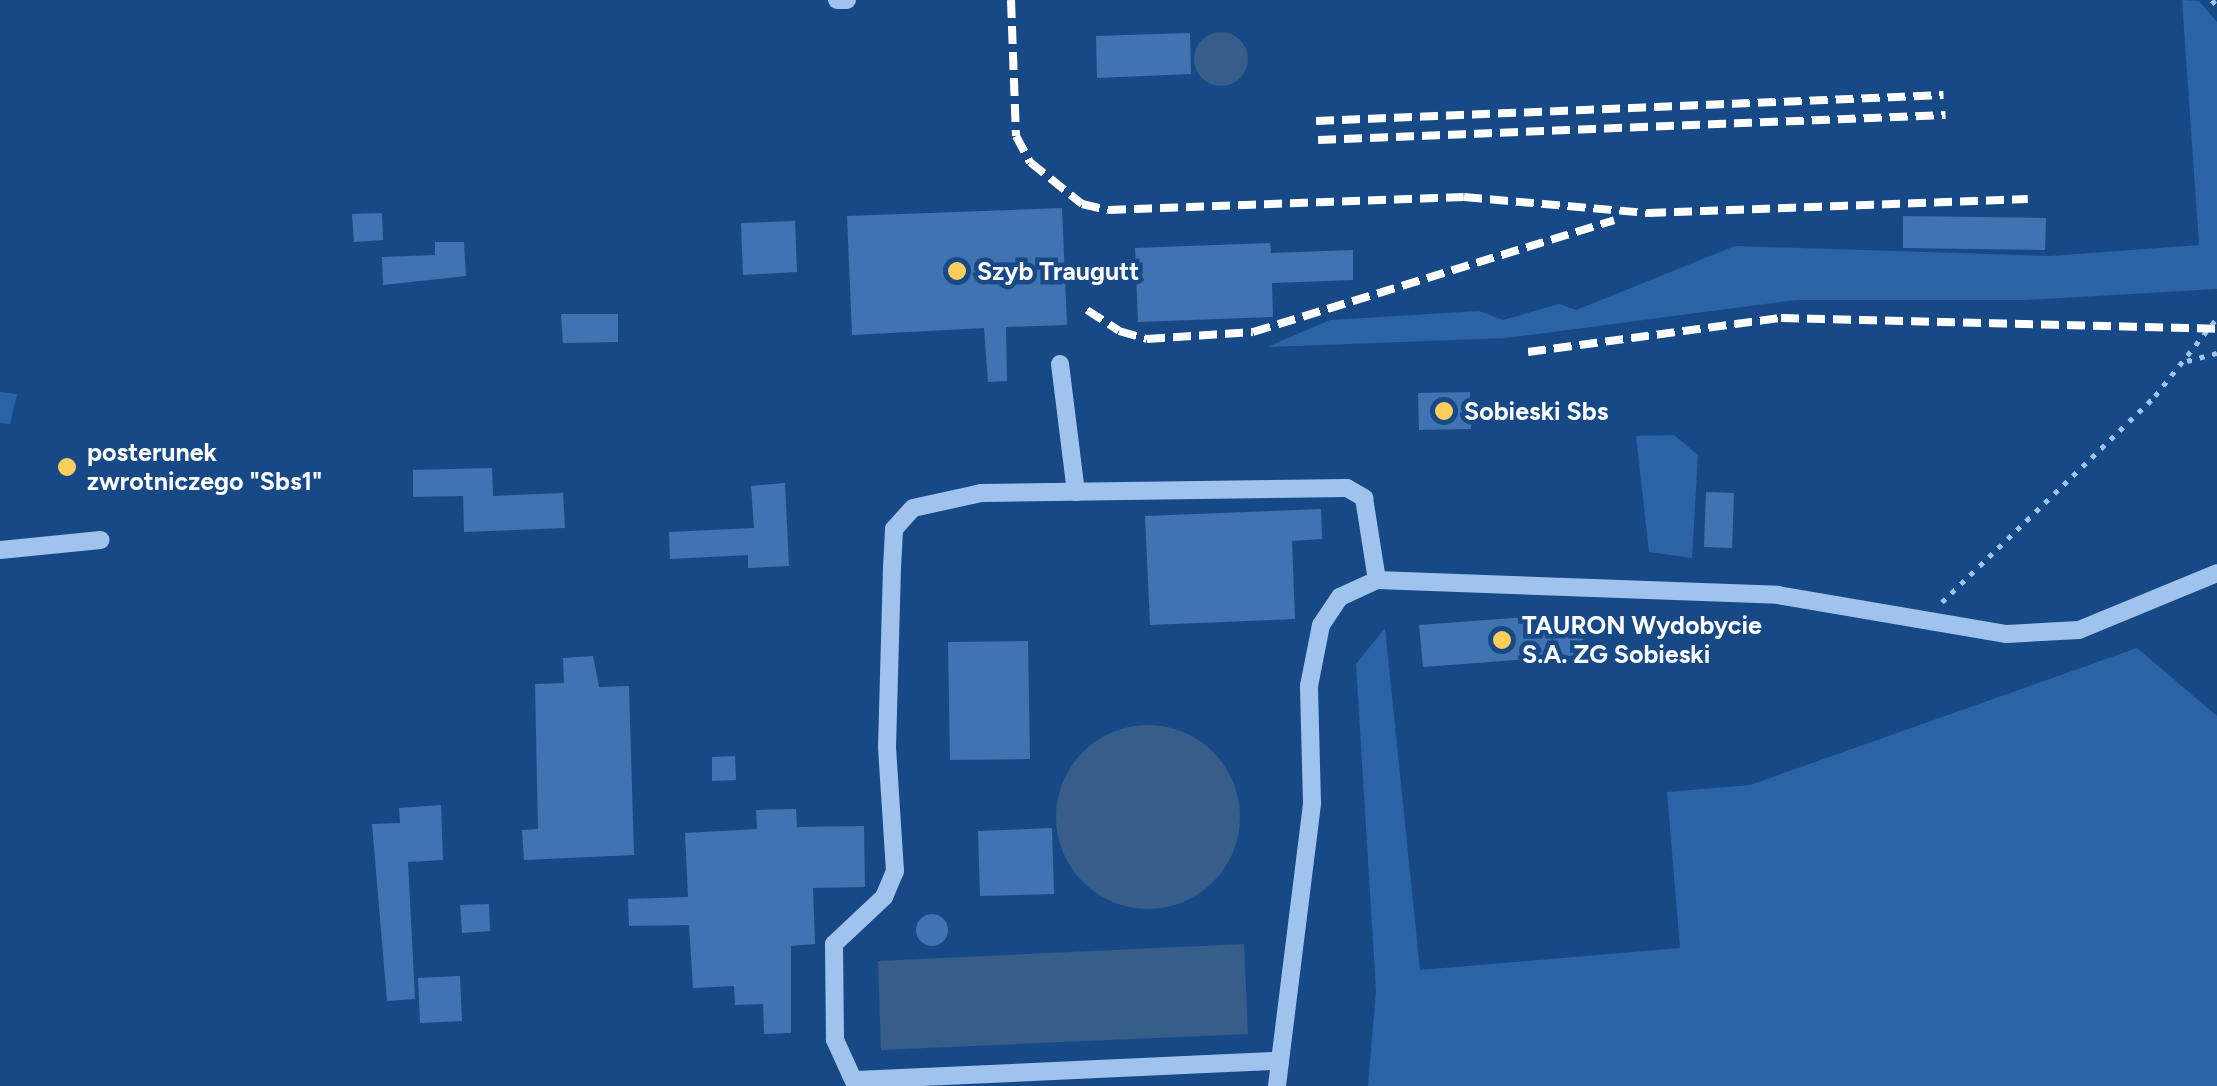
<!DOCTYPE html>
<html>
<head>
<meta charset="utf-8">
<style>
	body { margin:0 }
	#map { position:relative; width:2217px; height:1086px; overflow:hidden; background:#184987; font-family:Figtree,sans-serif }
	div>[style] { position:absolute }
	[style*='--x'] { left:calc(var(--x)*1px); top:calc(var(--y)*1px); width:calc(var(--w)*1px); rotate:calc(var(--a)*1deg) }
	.green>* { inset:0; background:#2a63a6 }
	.water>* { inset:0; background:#375d8a }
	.round { border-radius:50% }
	.building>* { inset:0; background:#4073b1 }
	.path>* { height:5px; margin-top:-2.5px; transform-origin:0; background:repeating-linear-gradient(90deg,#9fc3ed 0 5px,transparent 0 13px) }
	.minor>* { height:18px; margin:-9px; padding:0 9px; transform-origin:9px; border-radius:9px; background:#9fc3ed }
	.rail>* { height:8px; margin-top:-4px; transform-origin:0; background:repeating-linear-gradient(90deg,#fff 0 18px,transparent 0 26px) }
	.dots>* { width:28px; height:28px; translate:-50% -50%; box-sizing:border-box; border:5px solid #184987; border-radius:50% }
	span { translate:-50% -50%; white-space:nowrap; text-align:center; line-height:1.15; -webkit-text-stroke:9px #184987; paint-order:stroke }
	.poi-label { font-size:25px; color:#fff; font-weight:700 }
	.left { translate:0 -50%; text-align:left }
</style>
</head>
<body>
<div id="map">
	<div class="green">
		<i style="clip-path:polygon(2182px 0,2199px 1px,2217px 22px,2217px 289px,2026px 300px,1796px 300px,1506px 338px,1267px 347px,1330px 320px,1479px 311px,1503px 320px,1559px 304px,1576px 310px,1735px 246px,2050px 256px,2199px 245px)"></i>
		<i style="clip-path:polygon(0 392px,17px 394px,10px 424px,0 423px)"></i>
		<i style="clip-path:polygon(1674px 435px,1698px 455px,1692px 558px,1649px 552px,1636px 436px)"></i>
		<i style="clip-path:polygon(1385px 628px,1420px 970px,1680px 948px,1667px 792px,1750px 785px,2137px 648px,2217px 716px,2217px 1086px,1368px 1086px,1376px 991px,1356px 664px)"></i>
	</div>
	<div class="water">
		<i class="round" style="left:1194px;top:32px;width:54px;height:54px"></i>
		<i class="round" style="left:1056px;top:725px;width:184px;height:184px"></i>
		<i style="clip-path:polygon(1244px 944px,1248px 1034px,881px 1050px,878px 961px)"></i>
	</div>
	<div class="building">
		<i style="clip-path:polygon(1190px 33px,1191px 74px,1097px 78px,1096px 36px)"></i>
		<i style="clip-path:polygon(1062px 208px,1067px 325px,1006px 327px,1007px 381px,988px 382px,984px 328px,852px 335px,847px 216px)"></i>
		<i style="clip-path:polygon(382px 213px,383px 240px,354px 242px,352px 214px)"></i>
		<i style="clip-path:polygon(1903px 216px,2046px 218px,2045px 250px,1903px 248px)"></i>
		<i style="clip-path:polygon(795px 221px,797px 272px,743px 275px,741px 223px)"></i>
		<i style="clip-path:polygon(435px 242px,464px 242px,466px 276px,383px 285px,382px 257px,435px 255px)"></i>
		<i style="clip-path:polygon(1270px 243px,1271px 253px,1353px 250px,1353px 280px,1272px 283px,1273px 317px,1138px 322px,1135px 248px)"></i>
		<i style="clip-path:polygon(561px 314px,618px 314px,618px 342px,563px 343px)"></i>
		<i style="clip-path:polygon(1470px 392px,1471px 429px,1419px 430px,1418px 393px)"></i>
		<i style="clip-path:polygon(492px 468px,493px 496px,563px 493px,565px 528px,464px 532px,463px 496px,413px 497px,413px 470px)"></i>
		<i style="clip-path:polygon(785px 483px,789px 566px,748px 568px,748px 555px,670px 559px,669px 532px,754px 528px,751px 486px)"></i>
		<i style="clip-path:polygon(1706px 492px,1734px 493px,1732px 548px,1704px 547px)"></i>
		<i style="clip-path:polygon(1321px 509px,1322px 539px,1292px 541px,1295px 619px,1150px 625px,1145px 516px)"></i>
		<i style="clip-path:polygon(1581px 613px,1584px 655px,1423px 667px,1419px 625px)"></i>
		<i style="clip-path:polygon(1028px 641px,1030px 759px,950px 760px,948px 642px)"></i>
		<i style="clip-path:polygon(593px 656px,599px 687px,629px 686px,634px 855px,524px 860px,522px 830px,538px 829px,535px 684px,564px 683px,563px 658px)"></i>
		<i style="clip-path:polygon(735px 756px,736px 780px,712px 781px,712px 757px)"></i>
		<i style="clip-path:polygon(441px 805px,443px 860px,408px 862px,415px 999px,387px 1001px,372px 824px,400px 823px,399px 808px)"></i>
		<i style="clip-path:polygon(796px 809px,797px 827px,864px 826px,865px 887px,813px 888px,815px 944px,791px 946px,791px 1033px,764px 1034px,763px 1004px,735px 1005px,734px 986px,693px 988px,689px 925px,629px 926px,628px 899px,688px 897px,685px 833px,757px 829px,756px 810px)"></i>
		<i style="clip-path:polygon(1052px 828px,1054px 894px,980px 896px,978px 831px)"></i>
		<i style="clip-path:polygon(489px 904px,490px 931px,462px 933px,460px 905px)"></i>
		<i class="round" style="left:916px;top:914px;width:32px;height:32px"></i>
		<i style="clip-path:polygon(460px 976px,462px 1021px,420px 1023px,418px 978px)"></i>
	</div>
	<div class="path">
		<i style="--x:2212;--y:0;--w:8;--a:50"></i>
		<i style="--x:2187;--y:361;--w:31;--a:-15"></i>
		<i style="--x:1942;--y:602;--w:296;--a:-44"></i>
		<i style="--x:2155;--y:396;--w:100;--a:-51.5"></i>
	</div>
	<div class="minor">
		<i style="--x:837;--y:0;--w:10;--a:0"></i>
		<i style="--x:1060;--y:364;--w:129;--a:82.9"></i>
		<i style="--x:0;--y:550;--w:101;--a:-5.7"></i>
		<i style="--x:856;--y:1080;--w:424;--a:-2.6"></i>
		<i style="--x:1280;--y:1061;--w:260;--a:-82.9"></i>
		<i style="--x:1312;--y:803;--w:117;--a:-91.5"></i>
		<i style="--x:1309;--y:686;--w:62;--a:-78.9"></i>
		<i style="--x:1321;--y:625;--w:34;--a:-56"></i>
		<i style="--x:1340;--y:597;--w:41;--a:-24.7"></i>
		<i style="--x:1377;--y:580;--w:401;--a:2.1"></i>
		<i style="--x:1778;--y:595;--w:232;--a:9.7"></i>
		<i style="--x:2007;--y:634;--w:72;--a:-3.2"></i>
		<i style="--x:2079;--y:630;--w:149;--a:-22.4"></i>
		<i style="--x:856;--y:1086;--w:51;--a:-114.5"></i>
		<i style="--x:835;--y:1040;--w:96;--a:-90.6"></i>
		<i style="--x:834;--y:944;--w:69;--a:-43.2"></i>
		<i style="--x:884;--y:897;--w:28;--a:-67"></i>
		<i style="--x:895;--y:871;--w:124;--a:-93.7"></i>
		<i style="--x:887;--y:747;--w:179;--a:-88.4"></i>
		<i style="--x:892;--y:568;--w:39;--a:-87"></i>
		<i style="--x:894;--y:529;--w:28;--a:-48"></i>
		<i style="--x:913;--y:508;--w:70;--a:-12.4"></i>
		<i style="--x:981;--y:493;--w:366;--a:-0.8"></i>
		<i style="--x:1347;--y:488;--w:20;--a:30"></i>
		<i style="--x:1364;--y:498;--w:83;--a:81"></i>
		<i style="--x:1277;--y:1086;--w:25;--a:-83"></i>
	</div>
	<div class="rail">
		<i style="--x:1011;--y:0;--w:136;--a:87.9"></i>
		<i style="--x:1016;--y:136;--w:30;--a:62"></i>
		<i style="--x:1030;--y:162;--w:67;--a:38.9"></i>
		<i style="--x:1082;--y:204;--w:27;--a:13"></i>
		<i style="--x:1108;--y:210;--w:356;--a:-2.1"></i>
		<i style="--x:1464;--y:197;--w:185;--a:5"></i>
		<i style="--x:1648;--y:213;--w:380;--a:-2.1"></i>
		<i style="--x:1316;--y:121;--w:628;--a:-2.37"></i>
		<i style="--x:1318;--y:140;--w:628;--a:-2.28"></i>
		<i style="--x:1087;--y:310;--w:38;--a:33"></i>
		<i style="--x:1119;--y:331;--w:29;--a:16"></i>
		<i style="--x:1147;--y:339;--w:106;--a:-3.8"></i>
		<i style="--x:1253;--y:332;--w:378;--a:-17.2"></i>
		<i style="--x:1528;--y:352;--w:255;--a:-7.7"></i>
		<i style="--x:1781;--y:318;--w:436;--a:1.4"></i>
	</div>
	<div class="dots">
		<i style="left:957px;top:271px;background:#ffce5b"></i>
		<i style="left:1444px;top:411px;background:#ffce5b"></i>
		<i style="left:67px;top:467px;background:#ffce5b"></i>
		<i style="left:1502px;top:640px;background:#ffce5b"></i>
	</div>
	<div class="poi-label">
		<span class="left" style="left:977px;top:271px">Szyb Traugutt</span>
		<span class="left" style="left:1464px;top:411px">Sobieski Sbs</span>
		<span class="left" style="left:87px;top:467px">posterunek<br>zwrotniczego "Sbs1"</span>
		<span class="left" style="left:1522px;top:640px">TAURON Wydobycie<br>S.A. ZG Sobieski</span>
	</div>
</div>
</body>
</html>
